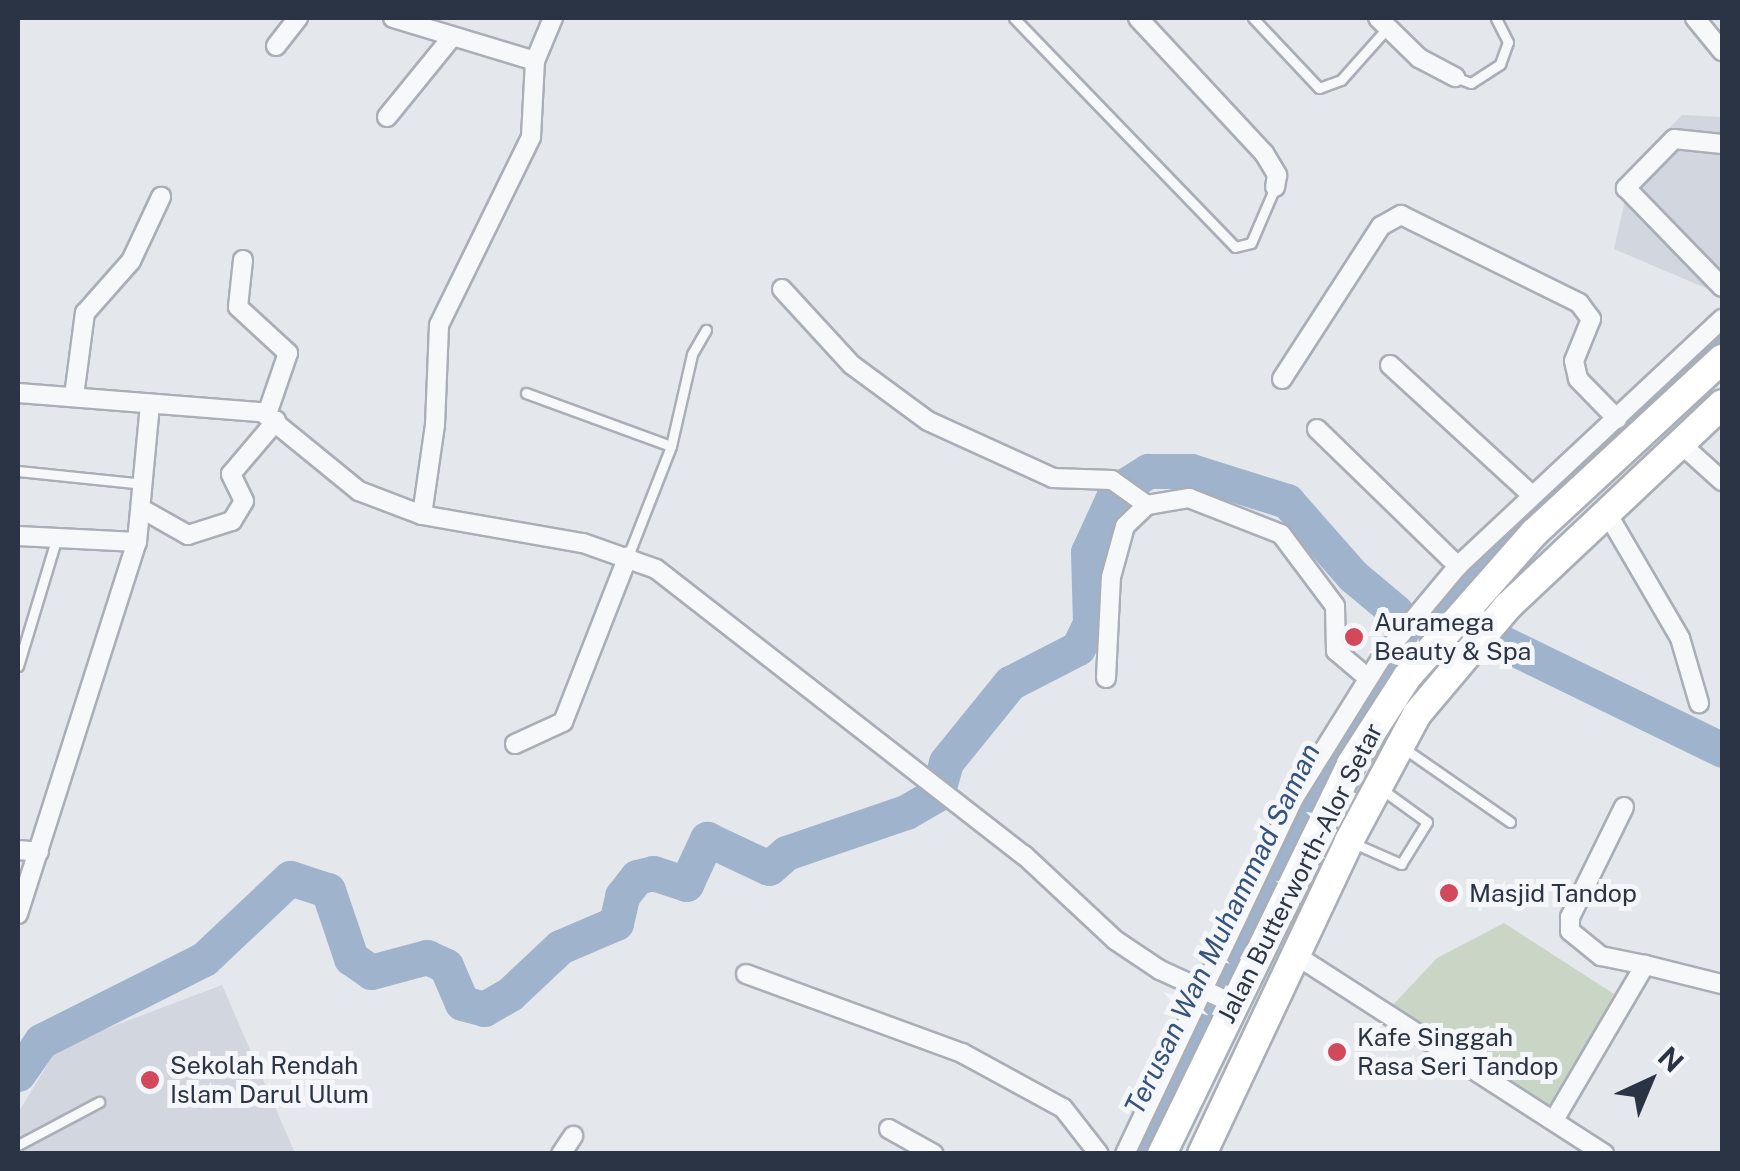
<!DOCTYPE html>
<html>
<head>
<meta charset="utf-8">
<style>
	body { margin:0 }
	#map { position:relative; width:1740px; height:1171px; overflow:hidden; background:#e4e7ec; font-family:"Public Sans",sans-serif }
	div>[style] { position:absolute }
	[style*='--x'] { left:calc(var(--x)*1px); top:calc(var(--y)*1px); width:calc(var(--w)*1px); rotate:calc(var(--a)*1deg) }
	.built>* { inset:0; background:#d2d6de }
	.green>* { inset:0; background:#c9d6c5 }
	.canal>* { height:20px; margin:-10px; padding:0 10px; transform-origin:10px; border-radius:10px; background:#9fb4cc }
	.river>* { height:35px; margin:-17.5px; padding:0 17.5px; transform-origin:17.5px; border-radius:17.5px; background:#9fb4cc }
	.roads { filter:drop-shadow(2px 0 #a9aeb7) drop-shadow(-2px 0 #a9aeb7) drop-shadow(0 2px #a9aeb7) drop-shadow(0 -2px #a9aeb7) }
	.service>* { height:9px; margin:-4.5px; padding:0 4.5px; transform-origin:4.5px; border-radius:4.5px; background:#f7f8fa }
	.minor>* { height:18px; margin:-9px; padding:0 9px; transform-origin:9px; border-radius:9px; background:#f7f8fa }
	.primary>* { height:28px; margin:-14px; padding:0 14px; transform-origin:14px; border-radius:14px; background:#fff }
	.dots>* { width:28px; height:28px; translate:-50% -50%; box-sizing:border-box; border:5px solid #f4f6f9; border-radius:50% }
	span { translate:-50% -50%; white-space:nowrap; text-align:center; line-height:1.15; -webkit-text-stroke:10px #f4f6f9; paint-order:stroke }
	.poi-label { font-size:25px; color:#2b3445 }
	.left { translate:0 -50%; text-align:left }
	.street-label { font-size:25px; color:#2b3445 }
	.water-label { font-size:28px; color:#34527a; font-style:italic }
	.frame { position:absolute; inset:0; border:20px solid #2b3445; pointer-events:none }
	.north { position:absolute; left:1600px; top:1031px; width:100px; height:100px; -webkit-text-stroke:8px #f4f6f9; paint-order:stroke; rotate:44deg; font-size:28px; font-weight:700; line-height:40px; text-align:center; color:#2b3445 }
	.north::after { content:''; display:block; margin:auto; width:35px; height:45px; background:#2b3445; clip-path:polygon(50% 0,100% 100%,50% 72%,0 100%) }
</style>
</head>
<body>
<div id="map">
	<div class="built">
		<i style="clip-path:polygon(1682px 115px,1722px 117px,1722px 295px,1614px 249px,1633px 165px)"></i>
		<i style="clip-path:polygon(222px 985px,295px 1153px,27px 1153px,18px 1142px,18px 1113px,58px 1047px)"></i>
	</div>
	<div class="green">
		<i style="clip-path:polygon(1504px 923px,1614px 994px,1548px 1112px,1389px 1009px,1437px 958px)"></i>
	</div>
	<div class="canal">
		<i style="--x:1145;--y:1154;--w:431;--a:-64.9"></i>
		<i style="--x:1328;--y:764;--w:64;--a:-57.8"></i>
		<i style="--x:1362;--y:710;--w:179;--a:-51.3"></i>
		<i style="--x:1474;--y:570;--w:339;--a:-43"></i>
	</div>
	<div class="river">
		<i style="--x:1501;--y:642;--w:246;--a:26"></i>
		<i style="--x:18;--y:1074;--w:40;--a:-55.1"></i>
		<i style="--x:41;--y:1041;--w:182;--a:-26.7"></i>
		<i style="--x:204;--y:959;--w:118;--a:-43.3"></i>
		<i style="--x:290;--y:878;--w:40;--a:18"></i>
		<i style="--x:328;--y:890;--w:72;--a:71.3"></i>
		<i style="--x:351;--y:958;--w:24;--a:35"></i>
		<i style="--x:371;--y:972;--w:58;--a:-15"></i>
		<i style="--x:427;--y:957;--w:21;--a:25"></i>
		<i style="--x:446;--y:966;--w:40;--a:66.6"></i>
		<i style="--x:462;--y:1003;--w:23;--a:15"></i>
		<i style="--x:484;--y:1009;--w:30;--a:-30"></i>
		<i style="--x:510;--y:994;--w:69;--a:-43.2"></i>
		<i style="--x:560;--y:947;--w:61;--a:-23.2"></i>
		<i style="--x:616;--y:923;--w:28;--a:-77"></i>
		<i style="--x:622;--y:896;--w:24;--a:-52"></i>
		<i style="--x:637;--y:877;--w:16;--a:-14"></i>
		<i style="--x:653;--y:873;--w:35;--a:18"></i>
		<i style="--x:686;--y:884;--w:50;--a:-65"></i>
		<i style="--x:707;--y:839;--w:68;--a:25.1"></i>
		<i style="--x:769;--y:868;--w:23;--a:-41"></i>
		<i style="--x:786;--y:853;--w:127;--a:-18.9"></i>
		<i style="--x:906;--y:812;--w:36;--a:-30"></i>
		<i style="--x:937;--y:794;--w:33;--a:-74"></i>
		<i style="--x:946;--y:762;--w:102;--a:-51"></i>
		<i style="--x:1010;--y:683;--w:76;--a:-27.2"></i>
		<i style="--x:1078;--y:648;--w:28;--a:-64"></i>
		<i style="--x:1090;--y:623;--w:71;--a:-91.6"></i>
		<i style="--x:1088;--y:552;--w:67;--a:-65.3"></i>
		<i style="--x:1116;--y:491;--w:38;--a:-32"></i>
		<i style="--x:1148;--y:471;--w:43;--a:0"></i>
		<i style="--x:1191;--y:471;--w:101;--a:17.4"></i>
		<i style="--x:1287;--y:501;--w:100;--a:48.7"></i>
		<i style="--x:1353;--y:576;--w:56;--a:39.9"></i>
	</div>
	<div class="roads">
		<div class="service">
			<i style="--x:1014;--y:18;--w:318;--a:46"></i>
			<i style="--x:1235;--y:247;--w:16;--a:-14"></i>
			<i style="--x:1251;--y:243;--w:61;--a:-66.8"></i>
			<i style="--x:1253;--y:18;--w:96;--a:46.7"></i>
			<i style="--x:1319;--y:88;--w:23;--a:-20"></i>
			<i style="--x:1341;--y:80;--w:71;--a:-48.4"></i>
			<i style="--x:1455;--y:77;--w:17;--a:21"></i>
			<i style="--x:1471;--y:83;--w:35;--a:-33"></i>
			<i style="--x:1500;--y:64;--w:23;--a:-70"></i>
			<i style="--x:1508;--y:42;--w:27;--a:-117"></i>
			<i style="--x:526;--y:393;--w:154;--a:20.1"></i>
			<i style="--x:18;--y:471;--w:127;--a:5.9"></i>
			<i style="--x:628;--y:556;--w:118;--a:-68.6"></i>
			<i style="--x:671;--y:446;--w:94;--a:-77.1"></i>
			<i style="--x:692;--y:354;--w:28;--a:-60"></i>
			<i style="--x:18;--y:666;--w:132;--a:-73.2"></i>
			<i style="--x:1405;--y:749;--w:128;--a:34.8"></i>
			<i style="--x:1351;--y:842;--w:55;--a:23.7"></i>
			<i style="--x:1401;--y:864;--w:49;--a:-58.2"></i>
			<i style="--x:1427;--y:822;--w:58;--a:-144.1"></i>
			<i style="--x:18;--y:1145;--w:92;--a:-28"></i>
		</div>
		<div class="minor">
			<i style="--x:393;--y:18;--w:148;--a:16.8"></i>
			<i style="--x:1138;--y:18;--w:185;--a:47"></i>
			<i style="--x:1264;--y:153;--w:26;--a:59"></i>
			<i style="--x:1277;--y:175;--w:12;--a:99"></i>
			<i style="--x:1378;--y:18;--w:57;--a:44.3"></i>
			<i style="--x:1419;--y:58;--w:41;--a:27.8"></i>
			<i style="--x:1695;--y:18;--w:43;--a:50.7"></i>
			<i style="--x:276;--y:46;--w:36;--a:-52"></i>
			<i style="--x:387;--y:117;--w:103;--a:-50.9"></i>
			<i style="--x:1722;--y:144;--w:48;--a:-174.1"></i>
			<i style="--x:1674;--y:139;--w:69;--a:134.4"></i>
			<i style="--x:1626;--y:188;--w:138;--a:45.9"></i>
			<i style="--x:243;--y:260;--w:47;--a:96.1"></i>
			<i style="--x:238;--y:307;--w:68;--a:42.6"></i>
			<i style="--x:288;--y:353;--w:65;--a:109"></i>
			<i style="--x:782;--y:289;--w:103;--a:47.4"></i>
			<i style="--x:852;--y:365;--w:94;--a:36.4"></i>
			<i style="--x:928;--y:421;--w:137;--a:24.5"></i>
			<i style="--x:1053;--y:478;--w:59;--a:1.9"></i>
			<i style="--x:1112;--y:480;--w:43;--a:35.5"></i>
			<i style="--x:1390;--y:365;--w:191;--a:42.5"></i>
			<i style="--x:1282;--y:379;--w:182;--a:-57.1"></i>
			<i style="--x:1381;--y:226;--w:23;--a:-29"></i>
			<i style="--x:1401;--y:215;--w:199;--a:26.3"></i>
			<i style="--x:1579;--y:303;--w:20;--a:53"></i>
			<i style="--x:1591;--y:319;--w:45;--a:112"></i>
			<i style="--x:1574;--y:361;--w:18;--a:77"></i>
			<i style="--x:1578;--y:379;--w:56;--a:45.7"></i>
			<i style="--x:18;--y:393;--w:245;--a:4.5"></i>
			<i style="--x:262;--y:412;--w:125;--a:39.2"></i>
			<i style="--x:359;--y:491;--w:67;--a:20.9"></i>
			<i style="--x:422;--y:515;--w:163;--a:9.9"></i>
			<i style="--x:583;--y:543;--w:77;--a:19.6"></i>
			<i style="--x:656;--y:569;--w:466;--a:37.9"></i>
			<i style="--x:1024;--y:855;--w:125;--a:43"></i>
			<i style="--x:1115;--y:940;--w:54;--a:33.7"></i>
			<i style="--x:1160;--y:970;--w:79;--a:24.6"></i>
			<i style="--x:74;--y:396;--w:84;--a:-82.5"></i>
			<i style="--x:85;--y:313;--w:69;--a:-48.5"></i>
			<i style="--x:131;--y:261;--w:71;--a:-64.9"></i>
			<i style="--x:1317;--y:429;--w:197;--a:44.2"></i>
			<i style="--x:1680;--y:443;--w:57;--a:42.1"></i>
			<i style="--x:142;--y:509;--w:53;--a:29.5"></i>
			<i style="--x:188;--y:535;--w:46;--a:-17.7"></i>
			<i style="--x:232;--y:521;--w:23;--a:-59"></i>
			<i style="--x:244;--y:501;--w:30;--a:-116"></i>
			<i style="--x:231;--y:474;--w:70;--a:-49.7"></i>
			<i style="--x:1607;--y:513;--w:145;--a:59.7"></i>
			<i style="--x:1680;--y:638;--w:68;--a:73.7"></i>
			<i style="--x:422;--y:515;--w:91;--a:-81.8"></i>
			<i style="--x:435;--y:425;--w:100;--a:-87.7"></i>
			<i style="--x:439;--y:325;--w:209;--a:-63.9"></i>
			<i style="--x:531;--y:137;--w:76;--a:-87"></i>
			<i style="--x:535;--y:61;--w:47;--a:-67.3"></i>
			<i style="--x:18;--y:536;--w:119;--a:2.9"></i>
			<i style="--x:1106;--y:678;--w:101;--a:-87.2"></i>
			<i style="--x:1111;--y:577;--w:53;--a:-74.6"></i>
			<i style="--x:1125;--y:526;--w:30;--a:-44"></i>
			<i style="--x:1147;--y:505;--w:43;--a:-9.5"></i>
			<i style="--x:1189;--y:498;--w:99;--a:21.4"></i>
			<i style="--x:1281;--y:534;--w:90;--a:53.1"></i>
			<i style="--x:1335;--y:606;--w:45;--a:88.7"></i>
			<i style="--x:1336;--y:651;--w:42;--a:40.2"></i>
			<i style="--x:515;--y:744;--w:53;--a:-24.6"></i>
			<i style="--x:563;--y:722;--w:178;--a:-68.6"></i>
			<i style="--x:1624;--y:807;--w:123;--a:116.1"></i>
			<i style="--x:1570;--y:917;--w:14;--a:90"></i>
			<i style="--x:1570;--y:931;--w:40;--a:39"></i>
			<i style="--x:1601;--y:956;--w:45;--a:11.6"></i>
			<i style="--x:18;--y:850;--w:21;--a:5"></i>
			<i style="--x:18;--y:914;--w:391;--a:-72.3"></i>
			<i style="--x:137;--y:542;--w:139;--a:-84.6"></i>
			<i style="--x:1294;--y:954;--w:369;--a:32.8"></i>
			<i style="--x:746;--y:974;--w:230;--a:20.1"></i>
			<i style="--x:962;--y:1053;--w:115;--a:28.6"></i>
			<i style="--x:1063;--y:1108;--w:58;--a:52"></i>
			<i style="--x:1554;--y:1120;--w:180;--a:-59.6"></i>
			<i style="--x:1645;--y:965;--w:79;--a:13.9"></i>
			<i style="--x:889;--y:1129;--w:51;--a:29.1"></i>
			<i style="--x:561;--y:1154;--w:22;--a:-56"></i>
			<i style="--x:1125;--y:1154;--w:394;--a:-64.6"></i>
			<i style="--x:1294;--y:798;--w:166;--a:-58"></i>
			<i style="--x:1382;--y:657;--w:119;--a:-50.1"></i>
			<i style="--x:1458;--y:566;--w:362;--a:-43.1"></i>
		</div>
		<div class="primary">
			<i style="--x:1162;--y:1154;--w:433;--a:-64.1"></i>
			<i style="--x:1351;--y:764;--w:103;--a:-57.2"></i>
			<i style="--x:1407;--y:677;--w:192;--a:-48.6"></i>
			<i style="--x:1534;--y:533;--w:256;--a:-42.8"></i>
			<i style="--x:1202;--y:1154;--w:346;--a:-64.8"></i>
			<i style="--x:1349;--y:841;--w:144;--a:-61.8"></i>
			<i style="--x:1417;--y:714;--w:141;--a:-49.9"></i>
			<i style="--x:1508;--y:606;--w:294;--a:-43.3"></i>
		</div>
	</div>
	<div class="dots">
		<i style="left:1354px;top:637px;background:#d1495b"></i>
		<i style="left:1449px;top:893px;background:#d1495b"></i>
		<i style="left:1337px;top:1052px;background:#d1495b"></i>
		<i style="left:150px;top:1080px;background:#d1495b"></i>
	</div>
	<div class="poi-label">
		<span class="left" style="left:1374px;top:637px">Auramega<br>Beauty &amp; Spa</span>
		<span class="left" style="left:1469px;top:893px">Masjid Tandop</span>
		<span class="left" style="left:1357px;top:1052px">Kafe Singgah<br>Rasa Seri Tandop</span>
		<span class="left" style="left:170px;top:1080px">Sekolah Rendah<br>Islam Darul Ulum</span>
	</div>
	<div class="street-label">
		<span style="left:1300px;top:873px;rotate:-63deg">Jalan Butterworth-Alor Setar</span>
	</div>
	<div class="water-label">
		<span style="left:1222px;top:929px;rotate:-64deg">Terusan Wan Muhammad Saman</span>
	</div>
	<div class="frame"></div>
	<div class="north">N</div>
</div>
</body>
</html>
